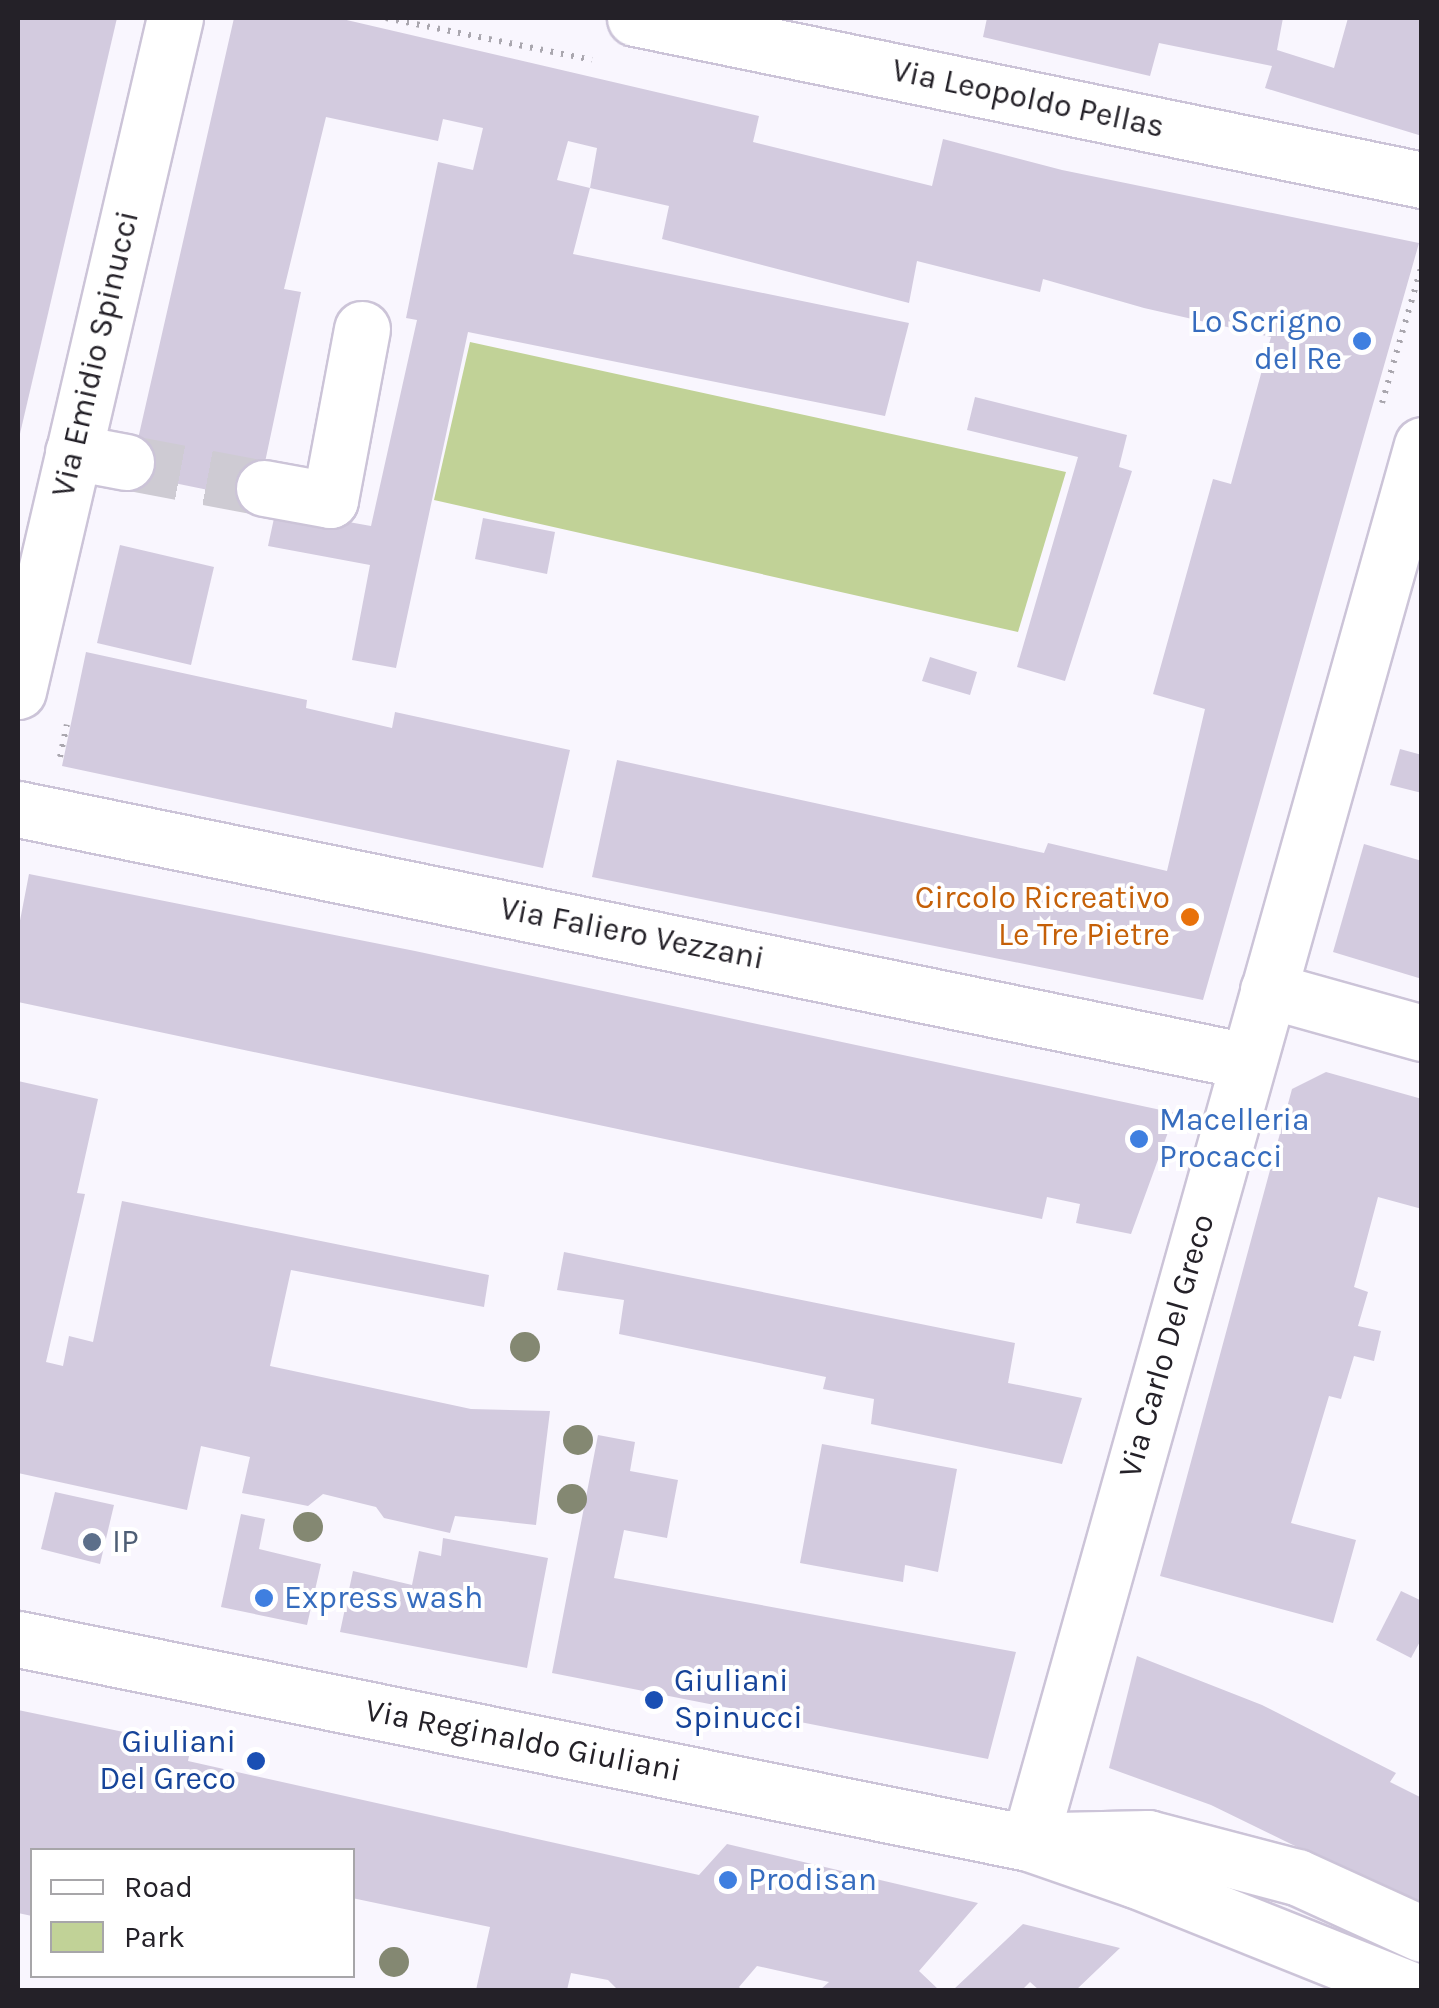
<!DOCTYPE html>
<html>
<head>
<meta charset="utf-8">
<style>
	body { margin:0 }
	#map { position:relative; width:1439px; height:2008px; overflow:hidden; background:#f9f6fe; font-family:Karla,sans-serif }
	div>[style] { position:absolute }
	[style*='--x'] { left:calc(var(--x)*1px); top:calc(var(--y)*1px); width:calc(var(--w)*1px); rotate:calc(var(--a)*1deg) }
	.green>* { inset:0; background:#c1d297 }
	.building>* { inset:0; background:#d3cbdf }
	.minor-tunnel>* { height:55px; margin-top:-27.5px; transform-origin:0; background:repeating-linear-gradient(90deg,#cecbd3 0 55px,transparent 0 83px) }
	.path>* { height:6px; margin-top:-3px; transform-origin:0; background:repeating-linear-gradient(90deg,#aaa7af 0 2.5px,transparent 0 10.5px) }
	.roads { filter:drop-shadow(2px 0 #ccc4d8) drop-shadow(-2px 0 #ccc4d8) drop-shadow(0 2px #ccc4d8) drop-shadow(0 -2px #ccc4d8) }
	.minor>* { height:55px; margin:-27.5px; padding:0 27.5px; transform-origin:27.5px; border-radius:27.5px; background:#fff }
	.major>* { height:55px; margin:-27.5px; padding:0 27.5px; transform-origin:27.5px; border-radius:27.5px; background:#fff }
	.trees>* { width:30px; height:30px; margin:-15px; border-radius:50%; background:#848872 }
	.dots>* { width:28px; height:28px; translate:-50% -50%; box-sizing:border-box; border:5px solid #fff; border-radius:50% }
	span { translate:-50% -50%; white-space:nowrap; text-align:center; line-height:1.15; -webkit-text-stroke:8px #fff; paint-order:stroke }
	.street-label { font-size:32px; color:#242128 }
	.shop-label { font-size:32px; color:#366cbe }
	.right { translate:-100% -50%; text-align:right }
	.left { translate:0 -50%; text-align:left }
	.food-label { font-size:32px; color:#c56008 }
	.service-label { font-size:32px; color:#4e5e75 }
	.transit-label { font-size:32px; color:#164399 }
	.frame { position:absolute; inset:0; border:20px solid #242128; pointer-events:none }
	.legend { position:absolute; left:30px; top:1848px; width:325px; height:130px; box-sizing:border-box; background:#fff; border:2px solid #a7a6a9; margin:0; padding:12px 18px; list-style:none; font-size:30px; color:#242128 }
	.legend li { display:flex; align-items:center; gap:20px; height:50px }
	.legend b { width:50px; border:2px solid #a7a6a9 }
</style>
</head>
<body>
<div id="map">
	<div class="green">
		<i style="clip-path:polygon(470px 342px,1066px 472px,1018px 632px,434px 500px)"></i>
	</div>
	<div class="building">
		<i style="clip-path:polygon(18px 18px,117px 18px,19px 438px,18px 437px)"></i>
		<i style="clip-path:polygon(234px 18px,338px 18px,759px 116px,753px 142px,932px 186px,943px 139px,1062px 170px,1419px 243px,1203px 1000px,592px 877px,617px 760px,1044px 853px,1048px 843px,1167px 871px,1205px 709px,1153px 694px,1213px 479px,1231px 484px,1271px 337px,1144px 308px,1043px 279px,1040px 292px,917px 261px,909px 303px,662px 239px,669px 206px,590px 188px,597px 148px,568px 141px,557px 180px,590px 188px,573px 254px,909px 323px,885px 416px,468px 332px,396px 668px,352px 660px,370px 565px,268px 546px,276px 509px,371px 526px,417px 320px,406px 318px,438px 162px,473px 170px,483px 128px,443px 119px,438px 141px,326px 117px,284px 289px,301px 292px,257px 500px,130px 474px)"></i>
		<i style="clip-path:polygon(987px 18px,1283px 18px,1277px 50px,1334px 68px,1348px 18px,1422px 18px,1422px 136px,1265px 88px,1272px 66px,1159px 43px,1150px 76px,983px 37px)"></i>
		<i style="clip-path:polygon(975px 397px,1127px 435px,1119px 467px,1132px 471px,1065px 681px,1017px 667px,1078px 457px,967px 430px)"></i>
		<i style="clip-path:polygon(483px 518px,555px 532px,547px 574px,475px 559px)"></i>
		<i style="clip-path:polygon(120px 545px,214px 567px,191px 665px,97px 643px)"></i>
		<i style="clip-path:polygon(86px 652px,307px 700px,306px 708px,392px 728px,395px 712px,570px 750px,543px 868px,62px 766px)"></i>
		<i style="clip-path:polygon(930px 657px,977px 672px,970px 695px,922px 681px)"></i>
		<i style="clip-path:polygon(1400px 749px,1422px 755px,1422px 793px,1390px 785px)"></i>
		<i style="clip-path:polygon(1364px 844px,1422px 861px,1422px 979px,1333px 952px)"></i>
		<i style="clip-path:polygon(29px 874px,415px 951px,1175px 1113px,1131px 1234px,1076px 1223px,1080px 1204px,1047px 1197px,1042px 1219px,18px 1002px,18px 931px)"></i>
		<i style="clip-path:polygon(1326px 1072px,1422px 1099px,1422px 1209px,1378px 1197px,1354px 1287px,1368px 1292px,1358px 1326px,1381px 1331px,1374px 1361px,1354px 1356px,1341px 1399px,1329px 1396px,1291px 1523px,1356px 1540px,1333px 1623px,1160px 1576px,1292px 1089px)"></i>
		<i style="clip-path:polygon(18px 1081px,98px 1099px,77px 1193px,85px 1194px,46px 1362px,63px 1366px,69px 1336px,93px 1342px,122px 1201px,489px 1275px,484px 1307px,291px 1270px,270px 1366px,471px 1409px,550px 1411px,536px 1525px,455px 1516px,450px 1533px,384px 1518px,376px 1507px,323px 1494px,308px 1506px,242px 1493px,250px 1457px,201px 1446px,187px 1510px,18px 1473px)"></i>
		<i style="clip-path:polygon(564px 1252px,1015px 1343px,1008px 1383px,1082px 1398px,1062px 1464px,871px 1424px,874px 1399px,823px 1389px,826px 1377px,619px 1334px,624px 1300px,557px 1290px)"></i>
		<i style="clip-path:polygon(598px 1435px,635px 1442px,630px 1471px,678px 1480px,667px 1538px,624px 1530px,614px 1578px,1016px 1652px,988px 1759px,552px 1673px)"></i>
		<i style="clip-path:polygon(822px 1444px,957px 1469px,938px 1572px,905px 1565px,903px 1582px,800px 1563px)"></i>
		<i style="clip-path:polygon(55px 1492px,114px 1505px,100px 1564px,41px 1549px)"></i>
		<i style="clip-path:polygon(241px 1514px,265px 1519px,259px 1549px,321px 1564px,307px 1625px,221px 1607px)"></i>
		<i style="clip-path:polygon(443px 1538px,548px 1558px,527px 1668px,340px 1632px,353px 1571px,412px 1585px,419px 1551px,441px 1556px)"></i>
		<i style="clip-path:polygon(1401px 1591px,1422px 1601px,1422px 1638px,1411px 1658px,1376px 1640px)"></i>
		<i style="clip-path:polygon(1137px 1656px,1262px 1705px,1396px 1773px,1390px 1782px,1422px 1798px,1422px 1908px,1211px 1805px,1109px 1768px)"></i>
		<i style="clip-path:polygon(18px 1710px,191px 1746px,188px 1761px,699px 1875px,727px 1844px,978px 1903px,919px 1971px,939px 1990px,820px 1990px,829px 1982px,757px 1966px,739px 1987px,742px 1990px,618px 1990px,608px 1980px,571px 1973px,567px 1990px,476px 1990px,490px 1927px,352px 1898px,352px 1850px,32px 1850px,32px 1916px,18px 1913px)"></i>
		<i style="clip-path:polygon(1023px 1924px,1120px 1948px,1076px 1990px,1039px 1990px,1030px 1982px,1022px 1990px,953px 1990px)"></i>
	</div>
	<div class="minor-tunnel">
		<i style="--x:126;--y:462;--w:140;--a:10.7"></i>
	</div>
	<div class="path">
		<i style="--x:386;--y:18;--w:210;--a:11.5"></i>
		<i style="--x:1382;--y:403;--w:145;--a:-73.9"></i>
		<i style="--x:60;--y:757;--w:33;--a:-78"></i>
	</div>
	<div class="roads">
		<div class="minor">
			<i style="--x:635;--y:18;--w:804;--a:11.63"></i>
			<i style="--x:73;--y:452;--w:54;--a:10.7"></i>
			<i style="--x:264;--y:488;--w:67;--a:10.3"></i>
			<i style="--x:330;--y:500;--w:174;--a:-79.4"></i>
			<i style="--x:18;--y:691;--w:691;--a:-76.87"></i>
			<i style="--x:18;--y:809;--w:1255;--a:11.59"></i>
			<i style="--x:1268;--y:990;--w:160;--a:15.6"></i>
			<i style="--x:1029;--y:1843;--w:1452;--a:-74.3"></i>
		</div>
		<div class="major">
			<i style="--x:18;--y:1639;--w:1031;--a:11.41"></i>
			<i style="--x:1029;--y:1843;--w:113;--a:19.1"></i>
			<i style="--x:1136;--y:1880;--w:296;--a:21.8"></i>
			<i style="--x:1057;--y:1840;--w:91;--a:-1.3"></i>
			<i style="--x:1148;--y:1838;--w:154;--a:14.7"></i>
			<i style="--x:1297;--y:1877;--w:137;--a:24.5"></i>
		</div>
	</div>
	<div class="trees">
		<i style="left:525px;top:1347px"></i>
		<i style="left:578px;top:1440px"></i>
		<i style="left:572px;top:1499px"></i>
		<i style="left:308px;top:1527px"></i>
		<i style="left:394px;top:1962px"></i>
	</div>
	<div class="dots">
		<i style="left:1362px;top:341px;background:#3f7fe0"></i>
		<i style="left:1190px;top:917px;background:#e8710a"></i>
		<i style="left:1139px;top:1139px;background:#3f7fe0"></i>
		<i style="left:92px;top:1542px;background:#5c6f8a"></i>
		<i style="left:264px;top:1598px;background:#3f7fe0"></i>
		<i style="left:654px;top:1700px;background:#1a4fb4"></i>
		<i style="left:256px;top:1761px;background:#1a4fb4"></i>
		<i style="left:728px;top:1880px;background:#3f7fe0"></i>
	</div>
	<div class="street-label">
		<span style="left:1028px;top:99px;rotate:12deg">Via Leopoldo Pellas</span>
		<span style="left:96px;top:354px;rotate:-77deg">Via Emidio Spinucci</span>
		<span style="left:632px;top:934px;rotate:11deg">Via Faliero Vezzani</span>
		<span style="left:1167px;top:1346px;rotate:-74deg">Via Carlo Del Greco</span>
		<span style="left:523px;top:1741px;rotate:11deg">Via Reginaldo Giuliani</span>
	</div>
	<div class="shop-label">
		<span class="right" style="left:1342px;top:341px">Lo Scrigno<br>del Re</span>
		<span class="left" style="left:1159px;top:1139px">Macelleria<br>Procacci</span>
		<span class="left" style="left:284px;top:1598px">Express wash</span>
		<span class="left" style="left:748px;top:1880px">Prodisan</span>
	</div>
	<div class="food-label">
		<span class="right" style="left:1170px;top:917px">Circolo Ricreativo<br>Le Tre Pietre</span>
	</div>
	<div class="service-label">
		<span class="left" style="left:112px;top:1542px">IP</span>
	</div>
	<div class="transit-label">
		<span class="left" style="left:674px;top:1700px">Giuliani<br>Spinucci</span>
		<span class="right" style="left:236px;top:1761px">Giuliani<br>Del Greco</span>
	</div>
	<div class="frame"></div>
	<ul class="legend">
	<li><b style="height:12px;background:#fff"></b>Road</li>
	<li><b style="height:28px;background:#c1d297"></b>Park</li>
	</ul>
</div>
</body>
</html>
